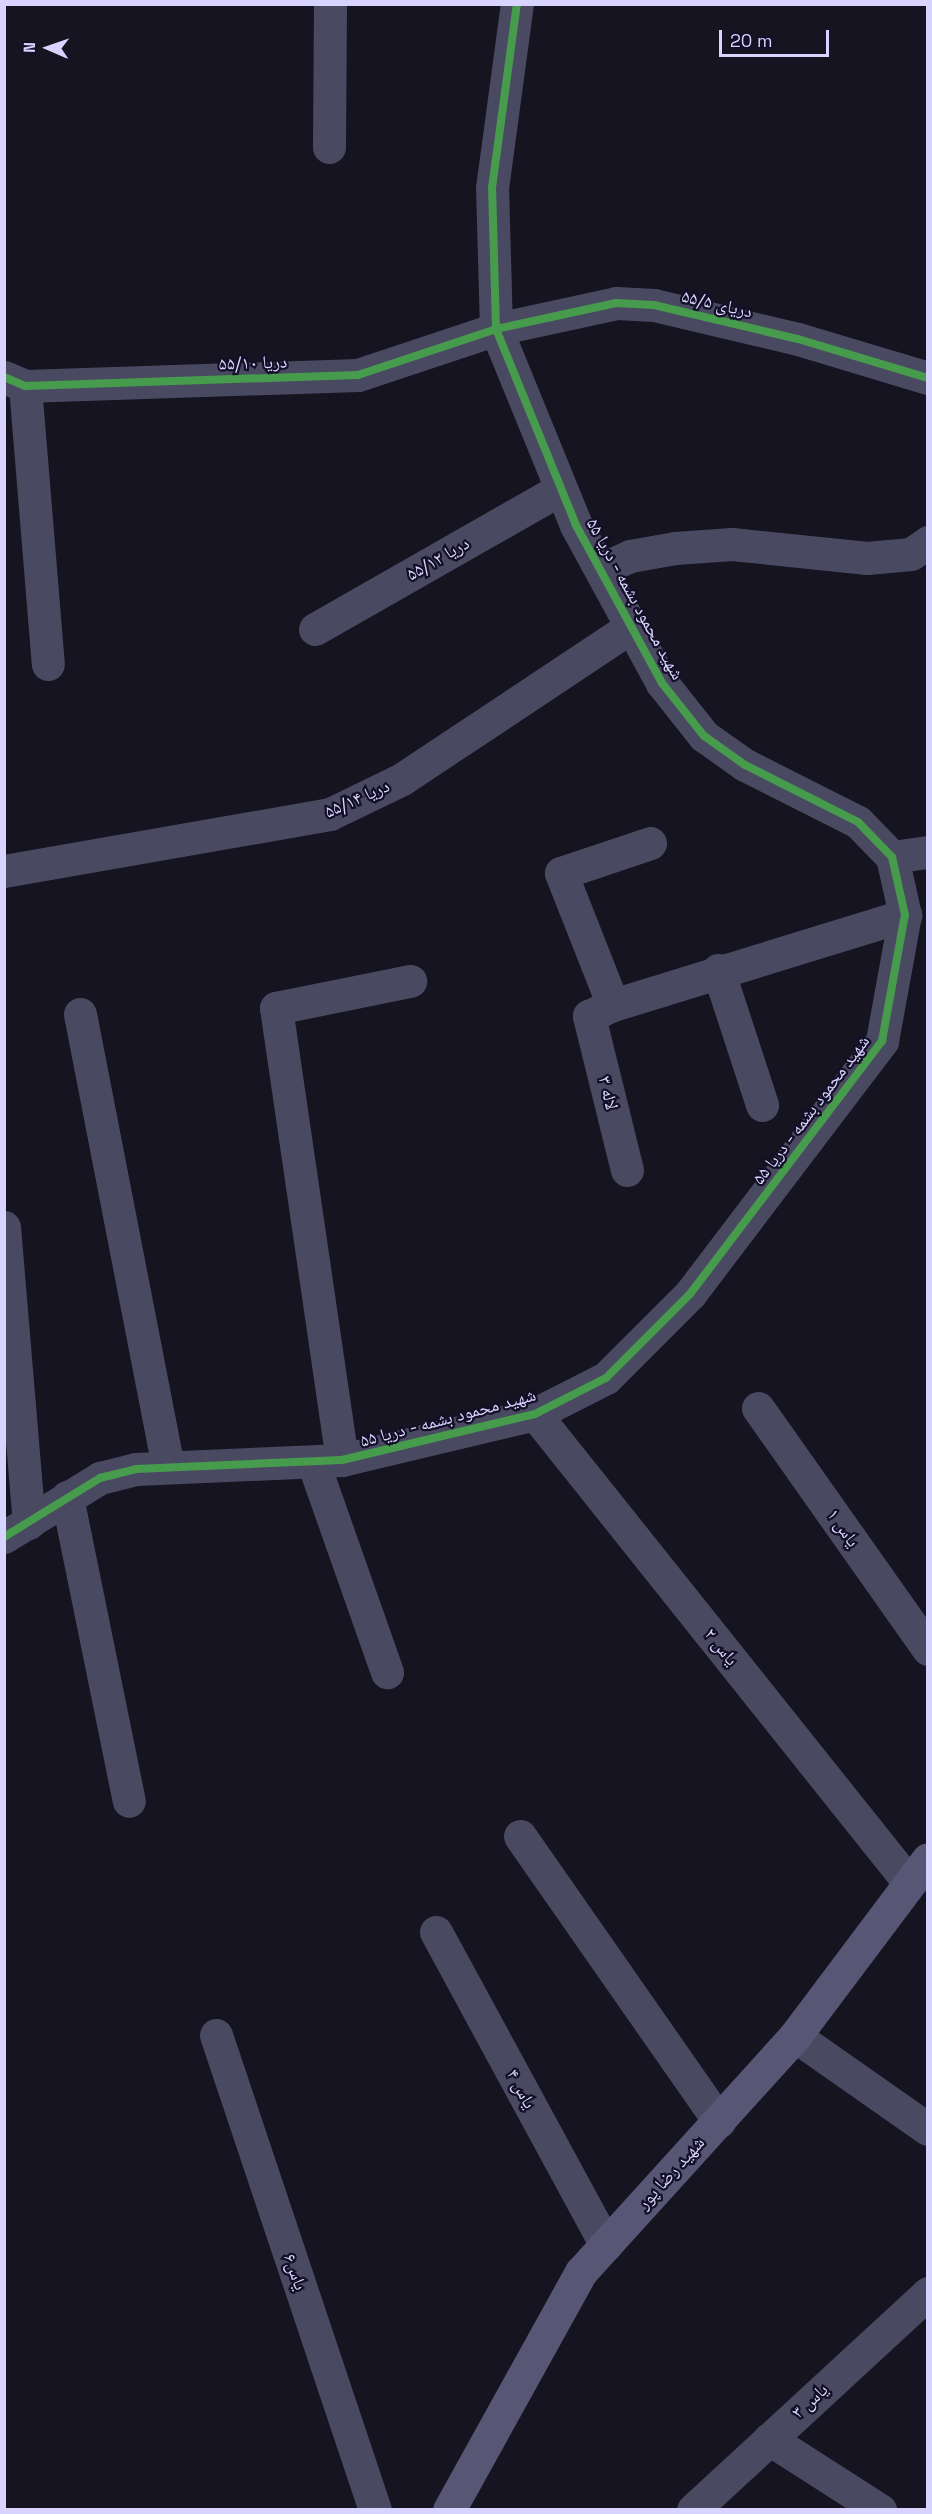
<!DOCTYPE html>
<html>
<head>
<meta charset="utf-8">
<style>
	body { margin:0 }
	#map { position:relative; width:932px; height:2514px; overflow:hidden; background:#161421; font-family:"Space Grotesk","Noto Naskh Arabic",sans-serif }
	div>[style] { position:absolute }
	[style*='--x'] { left:calc(var(--x)*1px); top:calc(var(--y)*1px); width:calc(var(--w)*1px); rotate:calc(var(--a)*1deg) }
	.street>* { height:33px; margin:-16.5px; padding:0 16.5px; transform-origin:16.5px; border-radius:16.5px; background:#4a4962 }
	.secondary>* { height:33px; margin:-16.5px; padding:0 16.5px; transform-origin:16.5px; border-radius:16.5px; background:#575674 }
	.cycleway>* { height:8px; margin:-4px; padding:0 4px; transform-origin:4px; border-radius:4px; background:#469c4c }
	span { translate:-50% -50%; white-space:nowrap; text-align:center; line-height:1.15; -webkit-text-stroke:4.5px #130f26; paint-order:stroke }
	.street-label { font-size:18px; color:#d9d4ff }
	.frame { position:absolute; inset:0; border:6px solid #d9d4ff; pointer-events:none }
	.north { position:absolute; left:18px; top:18px; width:60px; height:60px; -webkit-text-stroke:4px #130f26; paint-order:stroke; rotate:272deg; font-size:16px; font-weight:700; line-height:24px; text-align:center; color:#d9d4ff }
	.north::after { content:''; display:block; margin:auto; width:21px; height:27px; background:#d9d4ff; clip-path:polygon(50% 0,100% 100%,50% 72%,0 100%) }
	.scale { position:absolute; left:719px; top:30px; width:110px; height:27px; box-sizing:border-box; border:3px solid #d9d4ff; border-top:0; padding-left:8px; font-size:18px; line-height:21px; white-space:nowrap; color:#d9d4ff; -webkit-text-stroke:4px #130f26; paint-order:stroke }
</style>
</head>
<body>
<div id="map">
	<div class="street">
		<i style="--x:329;--y:147;--w:143;--a:-89.6"></i>
		<i style="--x:4;--y:377;--w:23;--a:23"></i>
		<i style="--x:25;--y:386;--w:333;--a:-1.9"></i>
		<i style="--x:358;--y:375;--w:145;--a:-18.4"></i>
		<i style="--x:496;--y:329;--w:123;--a:-12.2"></i>
		<i style="--x:616;--y:303;--w:38;--a:3"></i>
		<i style="--x:654;--y:305;--w:148;--a:13.3"></i>
		<i style="--x:798;--y:339;--w:136;--a:16.7"></i>
		<i style="--x:25;--y:386;--w:279;--a:85.3"></i>
		<i style="--x:601;--y:569;--w:32;--a:-24"></i>
		<i style="--x:630;--y:556;--w:46;--a:-10.1"></i>
		<i style="--x:675;--y:548;--w:57;--a:-4"></i>
		<i style="--x:732;--y:544;--w:136;--a:5.9"></i>
		<i style="--x:867;--y:558;--w:44;--a:-5.2"></i>
		<i style="--x:911;--y:554;--w:21;--a:-35"></i>
		<i style="--x:315;--y:629;--w:282;--a:-29.7"></i>
		<i style="--x:892;--y:857;--w:36;--a:-8"></i>
		<i style="--x:4;--y:871;--w:331;--a:-9.9"></i>
		<i style="--x:330;--y:814;--w:80;--a:-25.9"></i>
		<i style="--x:402;--y:779;--w:275;--a:-33.6"></i>
		<i style="--x:718;--y:970;--w:142;--a:71.9"></i>
		<i style="--x:613;--y:1005;--w:306;--a:-17.1"></i>
		<i style="--x:80;--y:1014;--w:461;--a:79"></i>
		<i style="--x:627;--y:1170;--w:159;--a:-103.9"></i>
		<i style="--x:589;--y:1016;--w:26;--a:-25"></i>
		<i style="--x:613;--y:1005;--w:142;--a:-111.5"></i>
		<i style="--x:561;--y:873;--w:94;--a:-18.6"></i>
		<i style="--x:4;--y:1227;--w:297;--a:85.2"></i>
		<i style="--x:758;--y:1408;--w:295;--a:54.8"></i>
		<i style="--x:535;--y:1414;--w:596;--a:51.4"></i>
		<i style="--x:342;--y:1460;--w:457;--a:-98.3"></i>
		<i style="--x:276;--y:1008;--w:137;--a:-11.4"></i>
		<i style="--x:313;--y:1462;--w:223;--a:70.6"></i>
		<i style="--x:67;--y:1497;--w:310;--a:78.5"></i>
		<i style="--x:4;--y:1537;--w:113;--a:-31.6"></i>
		<i style="--x:100;--y:1478;--w:37;--a:-14"></i>
		<i style="--x:136;--y:1469;--w:206;--a:-2.5"></i>
		<i style="--x:342;--y:1460;--w:198;--a:-13.4"></i>
		<i style="--x:535;--y:1414;--w:80;--a:-26.9"></i>
		<i style="--x:606;--y:1378;--w:119;--a:-45"></i>
		<i style="--x:690;--y:1294;--w:318;--a:-52.8"></i>
		<i style="--x:882;--y:1041;--w:128;--a:-79.7"></i>
		<i style="--x:905;--y:915;--w:59;--a:-102.6"></i>
		<i style="--x:892;--y:857;--w:49;--a:-134.2"></i>
		<i style="--x:858;--y:822;--w:127;--a:-153.2"></i>
		<i style="--x:745;--y:765;--w:50;--a:-144.7"></i>
		<i style="--x:704;--y:736;--w:68;--a:-128.4"></i>
		<i style="--x:662;--y:683;--w:180;--a:-118.6"></i>
		<i style="--x:576;--y:525;--w:212;--a:-112.2"></i>
		<i style="--x:496;--y:329;--w:141;--a:-91.6"></i>
		<i style="--x:492;--y:188;--w:186;--a:-82.3"></i>
		<i style="--x:520;--y:1836;--w:348;--a:55.1"></i>
		<i style="--x:436;--y:1932;--w:356;--a:61.5"></i>
		<i style="--x:216;--y:2035;--w:501;--a:71.49"></i>
		<i style="--x:795;--y:2036;--w:162;--a:35"></i>
		<i style="--x:769;--y:2439;--w:132;--a:32.6"></i>
		<i style="--x:693;--y:2510;--w:320;--a:-42.7"></i>
	</div>
	<div class="secondary">
		<i style="--x:449;--y:2510;--w:272;--a:-61"></i>
		<i style="--x:581;--y:2272;--w:319;--a:-47.8"></i>
		<i style="--x:795;--y:2036;--w:221;--a:-53.1"></i>
	</div>
	<div class="cycleway">
		<i style="--x:4;--y:377;--w:23;--a:23"></i>
		<i style="--x:25;--y:386;--w:333;--a:-1.9"></i>
		<i style="--x:358;--y:375;--w:145;--a:-18.4"></i>
		<i style="--x:496;--y:329;--w:123;--a:-12.2"></i>
		<i style="--x:616;--y:303;--w:38;--a:3"></i>
		<i style="--x:654;--y:305;--w:148;--a:13.3"></i>
		<i style="--x:798;--y:339;--w:136;--a:16.7"></i>
		<i style="--x:4;--y:1537;--w:113;--a:-31.6"></i>
		<i style="--x:100;--y:1478;--w:37;--a:-14"></i>
		<i style="--x:136;--y:1469;--w:206;--a:-2.5"></i>
		<i style="--x:342;--y:1460;--w:198;--a:-13.4"></i>
		<i style="--x:535;--y:1414;--w:80;--a:-26.9"></i>
		<i style="--x:606;--y:1378;--w:119;--a:-45"></i>
		<i style="--x:690;--y:1294;--w:318;--a:-52.8"></i>
		<i style="--x:882;--y:1041;--w:128;--a:-79.7"></i>
		<i style="--x:905;--y:915;--w:59;--a:-102.6"></i>
		<i style="--x:892;--y:857;--w:49;--a:-134.2"></i>
		<i style="--x:858;--y:822;--w:127;--a:-153.2"></i>
		<i style="--x:745;--y:765;--w:50;--a:-144.7"></i>
		<i style="--x:704;--y:736;--w:68;--a:-128.4"></i>
		<i style="--x:662;--y:683;--w:180;--a:-118.6"></i>
		<i style="--x:576;--y:525;--w:212;--a:-112.2"></i>
		<i style="--x:496;--y:329;--w:141;--a:-91.6"></i>
		<i style="--x:492;--y:188;--w:186;--a:-82.3"></i>
	</div>
	<div class="street-label">
		<span style="left:717px;top:304px;rotate:13deg">دریای ۵۵/۵</span>
		<span style="left:253px;top:363px;rotate:-2deg">دریا ۵۵/۱۰</span>
		<span style="left:438px;top:559px;rotate:-30deg">دریا ۵۵/۱۲</span>
		<span style="left:635px;top:599px;rotate:61deg">شهید محمود بشمه - دریا ۵۵</span>
		<span style="left:357px;top:799px;rotate:-24deg">دریا ۵۵/۱۴</span>
		<span style="left:608px;top:1093px;rotate:76deg">لاله ۳</span>
		<span style="left:811px;top:1110px;rotate:-53deg">شهید محمود بشمه - دریا ۵۵</span>
		<span style="left:448px;top:1418px;rotate:-15deg">شهید محمود بشمه - دریا ۵۵</span>
		<span style="left:843px;top:1528px;rotate:55deg">یاس ۱</span>
		<span style="left:721px;top:1647px;rotate:51deg">یاس ۲</span>
		<span style="left:521px;top:2089px;rotate:62deg">یاس ۴</span>
		<span style="left:671px;top:2173px;rotate:-48deg">شهید رضا پور</span>
		<span style="left:295px;top:2272px;rotate:71deg">یاس۶</span>
		<span style="left:810px;top:2401px;rotate:-43deg">یاس ۳</span>
	</div>
	<div class="frame"></div>
	<div class="north">N</div>
	<div class="scale">20 m</div>
</div>
</body>
</html>
